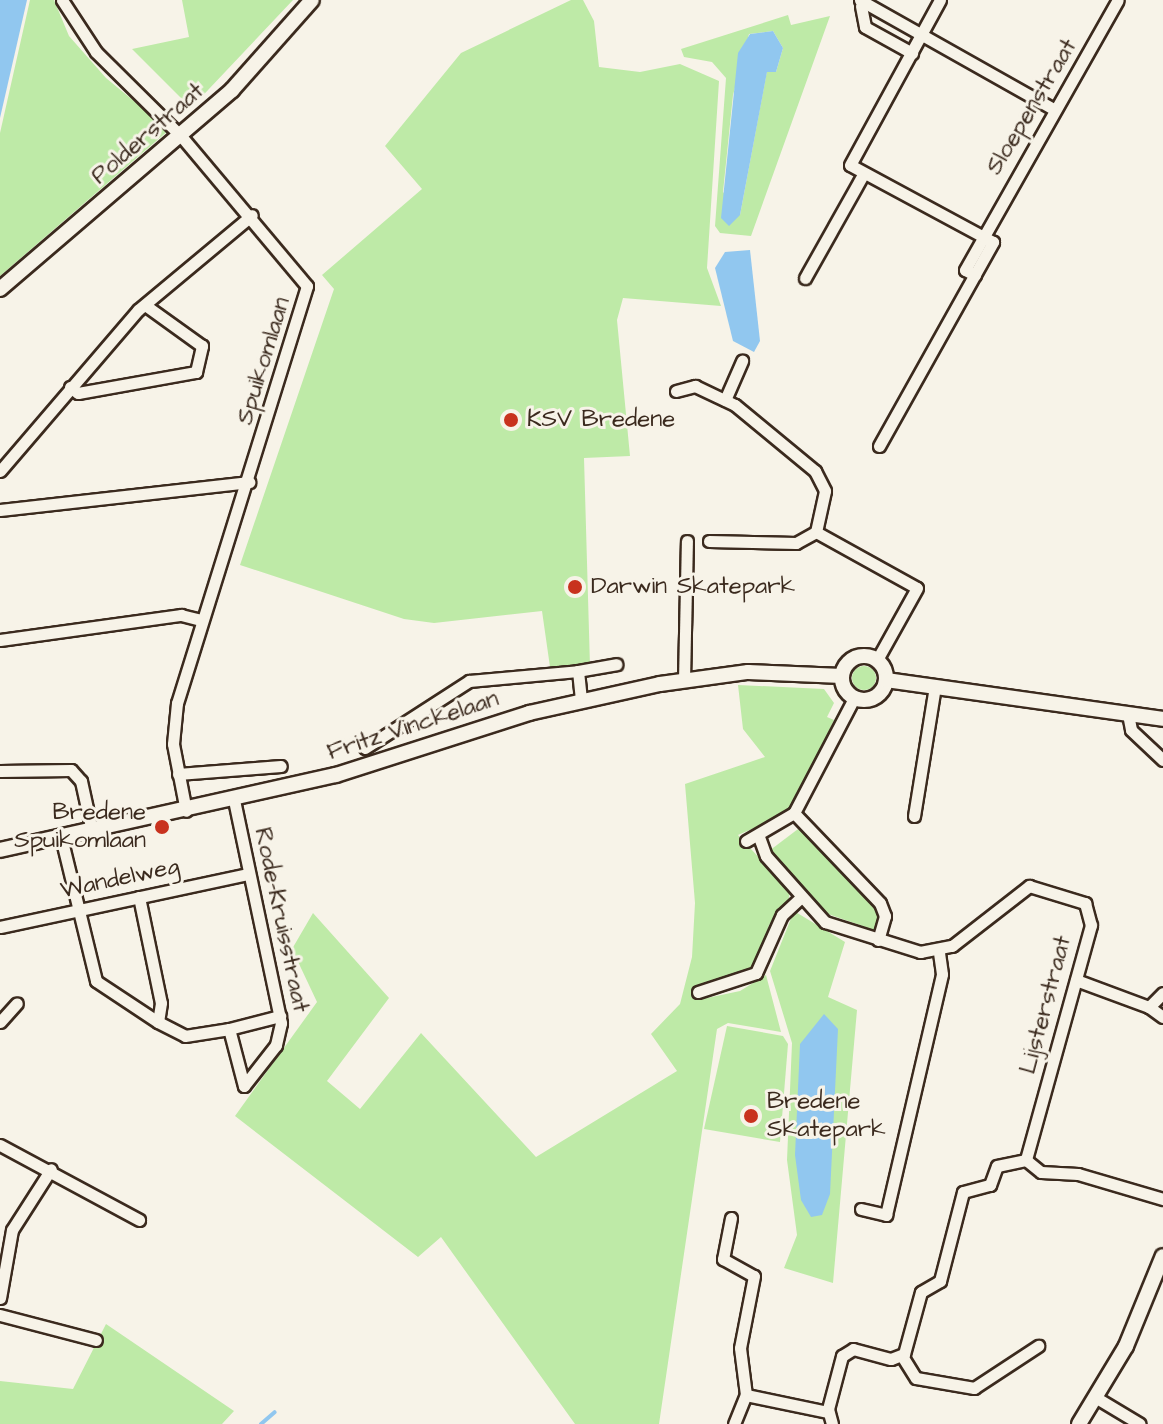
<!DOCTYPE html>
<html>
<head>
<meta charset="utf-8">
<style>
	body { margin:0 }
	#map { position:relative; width:1163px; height:1424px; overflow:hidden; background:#f7f3e8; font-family:"Architects Daughter",sans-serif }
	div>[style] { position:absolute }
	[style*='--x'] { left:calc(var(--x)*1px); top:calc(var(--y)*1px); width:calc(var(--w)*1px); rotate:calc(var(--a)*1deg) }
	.green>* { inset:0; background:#beeaa7 }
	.round { border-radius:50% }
	.water>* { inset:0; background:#91c7ef }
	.stream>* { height:4px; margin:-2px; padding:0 2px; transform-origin:2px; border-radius:2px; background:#91c7ef }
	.roads { filter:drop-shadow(2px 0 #3b2a1e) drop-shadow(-2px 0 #3b2a1e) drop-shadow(0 2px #3b2a1e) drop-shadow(0 -2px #3b2a1e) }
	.minor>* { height:11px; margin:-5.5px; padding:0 5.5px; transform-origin:5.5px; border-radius:5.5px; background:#f7f3e8 }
	.tertiary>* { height:14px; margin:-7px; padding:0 7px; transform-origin:7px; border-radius:7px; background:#f7f3e8 }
	.tertiary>.ring { margin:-7px; padding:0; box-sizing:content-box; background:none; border:14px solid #f7f3e8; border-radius:50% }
	.dots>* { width:22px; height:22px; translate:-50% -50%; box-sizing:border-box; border:4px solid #f7f3e8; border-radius:50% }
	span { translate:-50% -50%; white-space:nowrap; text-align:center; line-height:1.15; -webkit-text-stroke:6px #f7f3e8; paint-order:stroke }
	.street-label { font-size:24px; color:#3b2a1e }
	.poi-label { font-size:24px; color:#3b2a1e }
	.left { translate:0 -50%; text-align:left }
	.right { translate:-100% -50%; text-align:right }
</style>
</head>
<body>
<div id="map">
	<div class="green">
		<i style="clip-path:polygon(30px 0,54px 0,69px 36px,106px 78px,169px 130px,0 276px,0 133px)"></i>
		<i style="clip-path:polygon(182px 0,293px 0,191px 108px,132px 49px,189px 37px)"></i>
		<i style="clip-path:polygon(571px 0,583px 0,594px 21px,599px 67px,640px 72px,680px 64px,719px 81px,707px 268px,721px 306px,623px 298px,617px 320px,630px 456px,584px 458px,590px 666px,550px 667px,542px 611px,434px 623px,404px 619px,240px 565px,334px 289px,322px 275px,422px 189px,385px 146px,461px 53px)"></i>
		<i style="clip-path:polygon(evenodd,788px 15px,791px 25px,830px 16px,751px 236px,720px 233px,715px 226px,726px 78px,712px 62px,684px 57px,681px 49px,788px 15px,773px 31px,783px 48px,776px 72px,767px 71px,740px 215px,723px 192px,733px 95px,749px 34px,773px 31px)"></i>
		<i class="round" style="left:852px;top:666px;width:24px;height:24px"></i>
		<i style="clip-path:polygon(738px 685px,824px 689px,834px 703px,827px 717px,834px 720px,796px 800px,784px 815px,738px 835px,790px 891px,788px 903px,769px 925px,758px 963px,746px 974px,695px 988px,696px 998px,707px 998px,740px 991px,766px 975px,781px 1032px,728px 1023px,717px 1029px,659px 1424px,575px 1424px,441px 1237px,418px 1257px,235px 1116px,317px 1002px,292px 949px,313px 913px,389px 998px,327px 1081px,360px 1109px,421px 1033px,536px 1157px,677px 1071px,651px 1034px,680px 1004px,692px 957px,695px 903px,685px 784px,765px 757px,743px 729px)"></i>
		<i style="clip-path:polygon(802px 826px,874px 903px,880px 915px,874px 930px,828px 914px,773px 858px,769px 851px)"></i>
		<i style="clip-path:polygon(794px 911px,845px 942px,828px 997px,857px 1010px,833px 1283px,784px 1268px,797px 1235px,787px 1160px,792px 1043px,770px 971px)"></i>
		<i style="clip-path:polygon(727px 1026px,783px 1036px,788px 1044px,780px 1142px,704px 1129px)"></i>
		<i style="clip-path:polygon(106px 1324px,234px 1411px,222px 1424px,0 1424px,0 1381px,73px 1389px)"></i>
	</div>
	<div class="water">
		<i style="clip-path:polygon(0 0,27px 0,0 118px)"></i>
		<i style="clip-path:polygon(773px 31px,783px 48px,776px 72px,767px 72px,740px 215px,729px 226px,721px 218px,738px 53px,750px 34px)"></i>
		<i style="clip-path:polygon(750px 250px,760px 341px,754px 352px,733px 341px,715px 268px,725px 252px)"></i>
		<i style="clip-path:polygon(824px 1014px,838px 1029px,830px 1194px,822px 1215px,811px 1217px,801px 1200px,795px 1155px,800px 1044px)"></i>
	</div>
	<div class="stream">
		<i style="--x:261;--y:1424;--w:18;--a:-41"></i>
	</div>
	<div class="roads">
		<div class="minor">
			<i style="--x:62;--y:0;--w:62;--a:56.8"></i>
			<i style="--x:96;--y:52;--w:120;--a:44.7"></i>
			<i style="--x:181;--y:136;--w:196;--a:50"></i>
			<i style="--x:307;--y:286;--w:437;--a:107.3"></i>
			<i style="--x:177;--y:703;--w:41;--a:95.6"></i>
			<i style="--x:173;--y:744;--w:68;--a:79"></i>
			<i style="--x:860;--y:0;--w:220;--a:29.4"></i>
			<i style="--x:861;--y:6;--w:21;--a:79"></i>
			<i style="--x:865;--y:27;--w:54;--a:29"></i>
			<i style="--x:975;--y:275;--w:11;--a:-153"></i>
			<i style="--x:965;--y:270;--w:310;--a:-60.5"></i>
			<i style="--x:805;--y:278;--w:120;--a:-60.7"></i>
			<i style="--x:70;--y:387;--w:10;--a:37"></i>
			<i style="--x:78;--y:393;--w:120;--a:-10.1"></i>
			<i style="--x:196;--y:372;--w:27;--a:-77"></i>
			<i style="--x:202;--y:346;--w:70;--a:-144.3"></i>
			<i style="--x:676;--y:391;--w:20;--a:-15"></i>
			<i style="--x:695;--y:386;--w:44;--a:25.4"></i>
			<i style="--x:735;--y:405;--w:104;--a:39.5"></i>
			<i style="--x:815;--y:471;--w:22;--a:63"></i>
			<i style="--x:825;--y:491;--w:42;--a:102.4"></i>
			<i style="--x:725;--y:400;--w:43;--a:-66.4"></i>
			<i style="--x:879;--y:446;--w:234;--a:-60.8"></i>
			<i style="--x:993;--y:242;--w:162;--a:-151.7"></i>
			<i style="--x:850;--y:165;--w:188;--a:-61.4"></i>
			<i style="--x:0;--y:471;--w:212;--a:-49.4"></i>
			<i style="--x:138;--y:310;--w:148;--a:-39.8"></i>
			<i style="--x:0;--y:510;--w:251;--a:-6.4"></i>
			<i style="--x:816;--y:532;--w:115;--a:29"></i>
			<i style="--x:917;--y:588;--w:82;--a:119.1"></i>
			<i style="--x:709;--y:541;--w:87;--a:1.3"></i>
			<i style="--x:796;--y:543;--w:23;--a:-29"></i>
			<i style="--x:0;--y:640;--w:183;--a:-7.9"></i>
			<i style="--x:181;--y:615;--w:21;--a:14"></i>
			<i style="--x:578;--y:671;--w:39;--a:-10"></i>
			<i style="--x:684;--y:681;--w:140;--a:-88.8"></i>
			<i style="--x:1128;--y:714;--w:16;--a:79"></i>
			<i style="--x:1131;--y:730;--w:44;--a:43.2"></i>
			<i style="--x:365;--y:748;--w:124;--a:-32.8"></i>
			<i style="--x:469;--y:681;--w:109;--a:-5.2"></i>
			<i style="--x:578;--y:671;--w:30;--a:84"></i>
			<i style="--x:0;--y:771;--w:71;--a:-0.8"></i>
			<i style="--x:71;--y:770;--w:15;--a:48"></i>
			<i style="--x:81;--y:781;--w:51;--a:77.6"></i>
			<i style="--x:178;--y:774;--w:103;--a:-4.4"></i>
			<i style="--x:234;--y:800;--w:228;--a:78.1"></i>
			<i style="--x:281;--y:1023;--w:23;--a:103"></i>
			<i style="--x:276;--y:1045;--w:52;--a:128"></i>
			<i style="--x:794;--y:813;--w:124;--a:46.3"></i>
			<i style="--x:880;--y:903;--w:14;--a:69"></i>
			<i style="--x:885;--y:916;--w:25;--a:106"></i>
			<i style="--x:914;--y:816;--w:132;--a:-80.8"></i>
			<i style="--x:61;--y:837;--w:148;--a:76.3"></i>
			<i style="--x:96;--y:981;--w:74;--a:33.5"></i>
			<i style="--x:759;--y:837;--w:20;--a:70"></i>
			<i style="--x:766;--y:856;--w:89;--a:48.2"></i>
			<i style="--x:825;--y:922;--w:100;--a:17.5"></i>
			<i style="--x:920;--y:952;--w:33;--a:-11"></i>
			<i style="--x:952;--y:946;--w:98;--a:-37.9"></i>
			<i style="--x:1029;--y:886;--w:59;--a:16.9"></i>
			<i style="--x:1085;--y:903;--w:23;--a:75"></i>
			<i style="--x:1091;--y:925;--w:244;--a:105.5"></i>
			<i style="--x:746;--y:841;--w:56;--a:-30.3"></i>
			<i style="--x:794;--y:813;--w:130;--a:-62.4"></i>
			<i style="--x:139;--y:897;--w:108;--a:78.3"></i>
			<i style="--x:161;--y:1003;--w:19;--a:99"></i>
			<i style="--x:158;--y:1022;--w:30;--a:27"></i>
			<i style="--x:185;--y:1036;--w:45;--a:-9"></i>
			<i style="--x:0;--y:927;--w:254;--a:-12.1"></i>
			<i style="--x:1076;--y:980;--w:78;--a:20.3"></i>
			<i style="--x:698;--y:992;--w:61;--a:-18.1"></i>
			<i style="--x:756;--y:973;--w:64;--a:-65.9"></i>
			<i style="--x:782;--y:915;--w:26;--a:-43"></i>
			<i style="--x:1163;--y:993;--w:20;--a:135"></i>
			<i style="--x:1149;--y:1007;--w:17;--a:36"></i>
			<i style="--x:0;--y:1022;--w:25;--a:-48"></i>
			<i style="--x:244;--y:1086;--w:59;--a:-104.7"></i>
			<i style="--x:229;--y:1029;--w:53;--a:-14.3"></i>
			<i style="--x:0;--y:1145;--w:158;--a:28.3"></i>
			<i style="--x:861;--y:1209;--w:26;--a:13"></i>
			<i style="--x:886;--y:1215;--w:247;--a:-76.9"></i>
			<i style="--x:942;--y:974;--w:22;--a:-98"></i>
			<i style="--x:731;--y:1218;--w:42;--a:101"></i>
			<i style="--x:723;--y:1259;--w:35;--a:29"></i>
			<i style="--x:754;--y:1276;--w:73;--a:101"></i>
			<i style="--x:740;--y:1348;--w:47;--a:82.7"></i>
			<i style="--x:0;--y:1298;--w:69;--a:-80"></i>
			<i style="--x:12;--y:1230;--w:72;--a:-57.4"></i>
			<i style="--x:0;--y:1315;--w:99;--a:14.6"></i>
			<i style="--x:902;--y:1356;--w:26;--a:58"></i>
			<i style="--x:916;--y:1378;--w:59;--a:9.8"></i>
			<i style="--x:974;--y:1388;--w:77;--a:-33.3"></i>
			<i style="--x:1095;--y:1397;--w:52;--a:31"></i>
			<i style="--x:734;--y:1424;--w:31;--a:-68"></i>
			<i style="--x:746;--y:1395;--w:84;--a:11.7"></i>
			<i style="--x:832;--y:1424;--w:16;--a:-105"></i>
			<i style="--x:828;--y:1409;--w:55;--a:-75.2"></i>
			<i style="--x:842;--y:1356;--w:13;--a:-32"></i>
			<i style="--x:853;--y:1349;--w:39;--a:15"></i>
			<i style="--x:891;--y:1359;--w:14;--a:-21"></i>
			<i style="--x:904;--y:1354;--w:64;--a:-74.7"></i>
			<i style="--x:921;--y:1292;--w:22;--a:-30"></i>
			<i style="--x:940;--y:1281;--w:92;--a:-75.5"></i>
			<i style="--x:963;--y:1192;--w:28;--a:-15"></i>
			<i style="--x:990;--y:1185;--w:20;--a:-70"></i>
			<i style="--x:997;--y:1166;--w:30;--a:-12"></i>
			<i style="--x:1026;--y:1160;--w:19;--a:39"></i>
			<i style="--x:1041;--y:1172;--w:37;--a:3"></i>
			<i style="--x:1078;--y:1174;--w:89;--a:16.4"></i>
		</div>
		<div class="tertiary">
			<i style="--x:0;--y:289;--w:306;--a:-40.6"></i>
			<i style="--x:232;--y:90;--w:120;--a:-48.4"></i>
			<i class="ring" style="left:842px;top:656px;width:30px;height:30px"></i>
			<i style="--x:886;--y:680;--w:280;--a:8"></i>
			<i style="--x:0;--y:850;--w:344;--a:-12.6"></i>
			<i style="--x:336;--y:775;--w:203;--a:-17.8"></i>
			<i style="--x:529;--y:713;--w:134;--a:-12.5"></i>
			<i style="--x:660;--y:684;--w:89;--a:-7.8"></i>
			<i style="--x:748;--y:672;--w:94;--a:2.4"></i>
			<i style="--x:1079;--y:1424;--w:91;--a:-58.9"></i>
			<i style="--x:1126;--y:1346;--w:97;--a:-67.7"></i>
		</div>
	</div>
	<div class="dots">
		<i style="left:511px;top:420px;background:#c8321e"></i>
		<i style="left:575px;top:587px;background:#c8321e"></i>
		<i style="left:162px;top:827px;background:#c8321e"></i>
		<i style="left:751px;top:1116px;background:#c8321e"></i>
	</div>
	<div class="street-label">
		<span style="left:1032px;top:107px;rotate:-59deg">Sloepenstraat</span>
		<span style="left:148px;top:134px;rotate:-41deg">Polderstraat</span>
		<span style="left:264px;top:361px;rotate:-73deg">Spuikomlaan</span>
		<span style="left:413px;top:726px;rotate:-18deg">Fritz Vinckelaan</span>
		<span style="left:120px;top:879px;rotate:-12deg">Wandelweg</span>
		<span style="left:281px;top:920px;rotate:78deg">Rode-Kruisstraat</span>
		<span style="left:1046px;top:1005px;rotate:-75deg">Lijsterstraat</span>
	</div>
	<div class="poi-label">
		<span class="left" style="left:527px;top:420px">KSV Bredene</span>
		<span class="left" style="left:591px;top:587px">Darwin Skatepark</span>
		<span class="right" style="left:146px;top:827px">Bredene<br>Spuikomlaan</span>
		<span class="left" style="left:767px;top:1116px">Bredene<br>Skatepark</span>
	</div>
</div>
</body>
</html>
